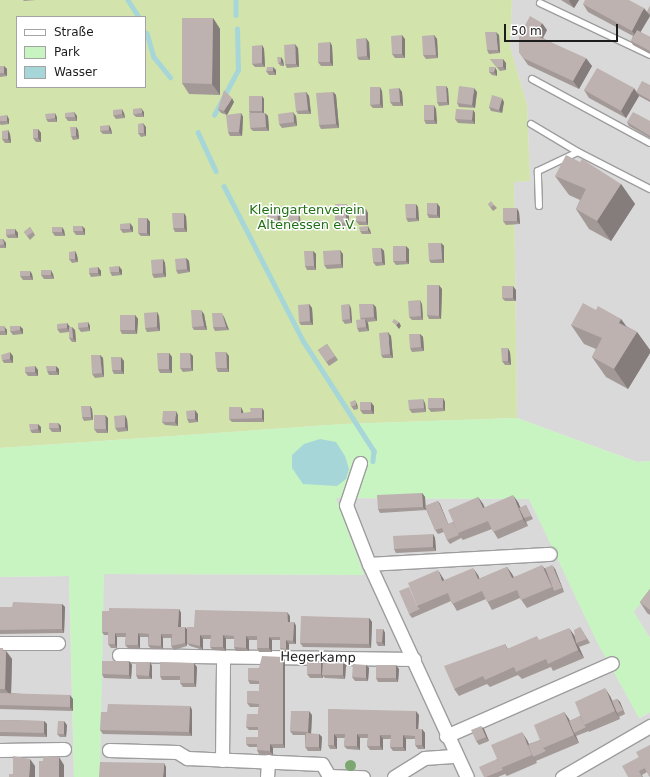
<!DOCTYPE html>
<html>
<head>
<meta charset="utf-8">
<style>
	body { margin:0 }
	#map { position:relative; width:650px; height:777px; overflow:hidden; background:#ede8e3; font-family:"DejaVu Sans",sans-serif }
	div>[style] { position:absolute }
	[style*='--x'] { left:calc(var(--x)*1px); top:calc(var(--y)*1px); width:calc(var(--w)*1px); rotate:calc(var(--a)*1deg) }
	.residential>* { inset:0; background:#dad9da }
	.grass>* { inset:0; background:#d2e4ac }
	.park>* { inset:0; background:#c8f4c2 }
	.water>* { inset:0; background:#a6d6d7 }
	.stream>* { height:4.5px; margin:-2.25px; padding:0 2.25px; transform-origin:2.25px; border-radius:2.25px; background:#a6d6d7 }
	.roads { filter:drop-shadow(1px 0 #9d9d9d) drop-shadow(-1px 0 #9d9d9d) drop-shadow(0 1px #9d9d9d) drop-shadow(0 -1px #9d9d9d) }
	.lane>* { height:6px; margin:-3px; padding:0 3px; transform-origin:3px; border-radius:3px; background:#fff }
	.street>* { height:13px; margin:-6.5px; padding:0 6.5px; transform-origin:6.5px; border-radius:6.5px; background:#fff }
	.trees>* { width:11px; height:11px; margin:-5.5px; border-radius:50%; background:#7ca771 }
	.wall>* { inset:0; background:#a39997 }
	.shaded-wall>* { inset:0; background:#847d7b }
	.building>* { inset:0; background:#bdb2b0 }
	span { translate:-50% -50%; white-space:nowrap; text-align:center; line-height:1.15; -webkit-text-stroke:3px #fff; paint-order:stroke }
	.park-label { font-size:13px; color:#1f7114 }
	.street-label { font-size:13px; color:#1c1c1c }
	.legend { position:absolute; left:16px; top:16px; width:130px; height:72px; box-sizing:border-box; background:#fff; border:1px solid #a4a4a4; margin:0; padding:5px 7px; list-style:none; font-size:12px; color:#1c1c1c }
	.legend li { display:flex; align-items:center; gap:8px; height:20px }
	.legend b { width:20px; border:1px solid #a4a4a4 }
	.scale { position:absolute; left:504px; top:24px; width:114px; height:18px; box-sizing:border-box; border:2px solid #1c1c1c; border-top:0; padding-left:5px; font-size:12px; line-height:14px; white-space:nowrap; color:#1c1c1c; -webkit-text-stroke:3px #fff; paint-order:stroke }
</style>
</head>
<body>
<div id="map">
	<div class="residential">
		<i style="clip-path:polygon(512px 0,650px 0,650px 461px,637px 462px,517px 418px,514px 182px,530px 181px,527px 105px,510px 47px)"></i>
		<i style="clip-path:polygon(335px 498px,529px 499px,640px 718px,650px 712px,650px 777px,100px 777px,99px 615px,104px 574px,364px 575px)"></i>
		<i style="clip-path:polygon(69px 576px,74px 777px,0 777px,0 577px)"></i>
		<i style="clip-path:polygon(650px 591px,650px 638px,633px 612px)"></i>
	</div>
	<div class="grass">
		<i style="clip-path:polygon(evenodd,0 0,512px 0,510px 47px,527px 105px,530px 181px,514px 182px,517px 418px,344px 424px,0 448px,0 0,17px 17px,145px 17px,145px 87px,17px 87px,17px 17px)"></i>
	</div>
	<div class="park">
		<i style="clip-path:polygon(517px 418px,637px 462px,650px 461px,650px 591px,634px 612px,650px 638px,650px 712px,639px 718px,596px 640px,529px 499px,336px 498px,364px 575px,104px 574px,100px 777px,74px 777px,69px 576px,0 577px,0 448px,344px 424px)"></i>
	</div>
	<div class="water">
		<i style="clip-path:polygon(320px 439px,336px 442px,345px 456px,349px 469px,346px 479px,337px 486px,303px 484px,292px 468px,292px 455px,304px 444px)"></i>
	</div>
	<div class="stream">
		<i style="--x:128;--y:0;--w:20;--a:57"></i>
		<i style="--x:236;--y:0;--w:15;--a:90"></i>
		<i style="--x:147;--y:33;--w:25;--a:74"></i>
		<i style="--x:154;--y:57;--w:26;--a:51"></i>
		<i style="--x:214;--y:115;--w:51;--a:-61.9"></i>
		<i style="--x:238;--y:70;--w:41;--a:-91.4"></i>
		<i style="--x:198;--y:132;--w:43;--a:65.2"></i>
		<i style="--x:224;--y:186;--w:175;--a:62.9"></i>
		<i style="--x:304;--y:342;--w:130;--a:57.3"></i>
		<i style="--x:374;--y:451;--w:10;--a:96"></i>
	</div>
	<div class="roads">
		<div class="lane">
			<i style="--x:540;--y:3;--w:122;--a:25.3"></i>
			<i style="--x:532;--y:79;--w:134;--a:28.5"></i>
			<i style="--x:531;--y:124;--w:55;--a:30.8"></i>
			<i style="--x:539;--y:206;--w:35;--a:-92"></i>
			<i style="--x:538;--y:171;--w:44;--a:-25.4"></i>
			<i style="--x:578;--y:152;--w:81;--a:27.2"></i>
		</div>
		<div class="street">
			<i style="--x:360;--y:463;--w:44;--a:108.4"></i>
			<i style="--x:346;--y:505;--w:63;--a:68.7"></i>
			<i style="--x:369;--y:564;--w:234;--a:65.3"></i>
			<i style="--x:369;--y:564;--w:181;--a:-3.2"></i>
			<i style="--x:0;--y:643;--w:58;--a:0"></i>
			<i style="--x:119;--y:655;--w:295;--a:0.8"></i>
			<i style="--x:446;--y:736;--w:181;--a:-23.7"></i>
			<i style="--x:0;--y:750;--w:64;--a:-0.9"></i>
			<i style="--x:109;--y:750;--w:68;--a:1.7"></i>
			<i style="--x:177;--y:752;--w:12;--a:31"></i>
			<i style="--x:187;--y:758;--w:135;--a:2.5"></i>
			<i style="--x:322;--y:764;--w:14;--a:60"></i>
			<i style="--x:329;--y:776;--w:34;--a:2"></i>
			<i style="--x:222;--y:760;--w:103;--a:-89.4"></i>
			<i style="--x:267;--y:777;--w:16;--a:-86"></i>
			<i style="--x:394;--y:777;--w:36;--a:-32"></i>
			<i style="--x:424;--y:758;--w:32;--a:-4"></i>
			<i style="--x:562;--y:777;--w:102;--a:-30.1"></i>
		</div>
	</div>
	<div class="trees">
		<i style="left:350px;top:765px"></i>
	</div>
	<div class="wall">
		<i style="clip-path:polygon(23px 0,36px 0,24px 1px)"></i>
		<i style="clip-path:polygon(561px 0,579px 0,574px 8px)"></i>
		<i style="clip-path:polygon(583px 4px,647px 12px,650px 6px,650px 16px,640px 32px,650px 37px,650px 54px,633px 45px,631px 41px,633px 36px,588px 12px)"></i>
		<i style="clip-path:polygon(213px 18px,220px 29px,220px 95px,189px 94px,182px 83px)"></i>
		<i style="clip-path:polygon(547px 30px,543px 38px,592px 66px,579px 89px,528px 65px,519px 52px)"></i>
		<i style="clip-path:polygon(434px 35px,437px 39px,438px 58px,426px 59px,423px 55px)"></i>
		<i style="clip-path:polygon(499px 35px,500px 53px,489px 54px,487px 50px)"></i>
		<i style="clip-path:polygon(405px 39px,405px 58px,395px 58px,392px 54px)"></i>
		<i style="clip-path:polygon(330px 42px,332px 46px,333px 66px,321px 66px,318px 62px)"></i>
		<i style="clip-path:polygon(369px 42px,370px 60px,359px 60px,357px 57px)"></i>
		<i style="clip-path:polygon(262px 45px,264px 49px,265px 67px,255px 67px,252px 64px)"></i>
		<i style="clip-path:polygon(298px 48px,299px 67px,287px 68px,285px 64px)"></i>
		<i style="clip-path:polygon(490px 59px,506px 63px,506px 70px,500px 71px)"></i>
		<i style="clip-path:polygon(283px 60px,284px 66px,281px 66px,278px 63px)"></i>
		<i style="clip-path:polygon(0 66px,4px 66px,7px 69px,7px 76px,0 77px)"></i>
		<i style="clip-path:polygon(276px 70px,276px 75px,269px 75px,266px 71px)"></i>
		<i style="clip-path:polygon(497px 71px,497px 76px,492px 75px,489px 72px)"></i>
		<i style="clip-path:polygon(650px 85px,650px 102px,639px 96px,626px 118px,589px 98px,584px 90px,636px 92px)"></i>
		<i style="clip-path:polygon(446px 86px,448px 89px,449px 105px,439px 106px,437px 102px)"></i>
		<i style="clip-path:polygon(399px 88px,402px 92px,403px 106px,393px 106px,390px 102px)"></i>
		<i style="clip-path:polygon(382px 91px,383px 108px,373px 108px,370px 105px)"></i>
		<i style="clip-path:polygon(306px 92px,309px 96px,311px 114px,298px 114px,296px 111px)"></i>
		<i style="clip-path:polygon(333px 92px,336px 95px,339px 128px,321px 129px,319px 125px)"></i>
		<i style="clip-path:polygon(477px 92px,475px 108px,459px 107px,457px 103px)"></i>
		<i style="clip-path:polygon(262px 96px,264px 99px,264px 113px,268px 116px,269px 131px,253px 131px,250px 128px,250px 113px,249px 111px)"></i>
		<i style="clip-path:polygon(234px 102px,227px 115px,221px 113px,218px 109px)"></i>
		<i style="clip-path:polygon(504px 102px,502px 113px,491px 111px,489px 107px)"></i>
		<i style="clip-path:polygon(436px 109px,437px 124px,426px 124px,424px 120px)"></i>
		<i style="clip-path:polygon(473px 110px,475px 113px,475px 124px,458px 123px,455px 119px)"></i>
		<i style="clip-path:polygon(74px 112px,77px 116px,77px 121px,68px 121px,65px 117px)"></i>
		<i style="clip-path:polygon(144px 112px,144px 117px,136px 117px,133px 114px)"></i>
		<i style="clip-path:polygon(124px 113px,125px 118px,116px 119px,113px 115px)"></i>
		<i style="clip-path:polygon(241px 113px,243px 117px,242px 136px,230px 136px,228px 132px)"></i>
		<i style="clip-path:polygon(0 116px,9px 119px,9px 124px,1px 125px,0 124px)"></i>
		<i style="clip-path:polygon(296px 116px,297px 126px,282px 128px,279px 124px)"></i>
		<i style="clip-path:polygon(57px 117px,57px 122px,48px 122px,46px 119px)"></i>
		<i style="clip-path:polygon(650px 121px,650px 138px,629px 126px,627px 122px)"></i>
		<i style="clip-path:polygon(109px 125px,111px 129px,112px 134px,103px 134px,100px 131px)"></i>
		<i style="clip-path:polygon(76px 127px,78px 130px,79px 139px,73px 140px,71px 136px)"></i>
		<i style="clip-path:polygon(146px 127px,146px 136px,141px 137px,138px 133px)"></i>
		<i style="clip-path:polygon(38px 129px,41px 133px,41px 142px,36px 142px,33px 138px)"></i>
		<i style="clip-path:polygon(8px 130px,10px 134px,11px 143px,5px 143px,2px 139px)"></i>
		<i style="clip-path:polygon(555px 176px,621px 184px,635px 204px,611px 241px,589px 229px,576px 209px,580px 200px,569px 195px)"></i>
		<i style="clip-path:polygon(488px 204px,494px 205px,497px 208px,493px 211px)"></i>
		<i style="clip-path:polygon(349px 207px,349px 226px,338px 226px,335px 222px)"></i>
		<i style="clip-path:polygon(418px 207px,419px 221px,408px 222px,406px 218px)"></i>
		<i style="clip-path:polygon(440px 207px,440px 218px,429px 218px,427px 214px)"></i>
		<i style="clip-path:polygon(519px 212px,520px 224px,506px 225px,503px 221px)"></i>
		<i style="clip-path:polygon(368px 213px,368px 225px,359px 225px,356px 221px)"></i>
		<i style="clip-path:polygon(280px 214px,281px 228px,271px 229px,268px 225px)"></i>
		<i style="clip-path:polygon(186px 216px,187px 232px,175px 232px,173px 228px)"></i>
		<i style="clip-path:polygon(300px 217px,301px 229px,292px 230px,289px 226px)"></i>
		<i style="clip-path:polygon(147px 218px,150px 222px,150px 236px,141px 236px,138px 233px)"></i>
		<i style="clip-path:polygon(325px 224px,325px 229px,314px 229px,311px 225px)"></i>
		<i style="clip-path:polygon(82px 226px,85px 229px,85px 235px,76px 235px,73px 231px)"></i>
		<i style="clip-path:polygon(30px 227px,35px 235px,30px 240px,24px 232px)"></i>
		<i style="clip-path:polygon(133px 227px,133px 232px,123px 233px,120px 229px)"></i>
		<i style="clip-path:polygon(15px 229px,18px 233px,18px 238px,8px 238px,6px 235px)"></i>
		<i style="clip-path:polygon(64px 230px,65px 236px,55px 236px,52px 232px)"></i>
		<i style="clip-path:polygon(370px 230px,371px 234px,362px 234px,360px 231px)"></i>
		<i style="clip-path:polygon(0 239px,3px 239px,6px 243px,6px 248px,0 248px)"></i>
		<i style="clip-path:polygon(441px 243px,444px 246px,444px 263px,431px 263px,429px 260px)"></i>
		<i style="clip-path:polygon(381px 248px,384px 251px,385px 265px,376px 266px,373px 262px)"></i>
		<i style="clip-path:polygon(409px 249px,409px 264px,396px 265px,393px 261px)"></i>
		<i style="clip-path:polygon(75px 251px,77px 255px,78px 262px,72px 263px,69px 259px)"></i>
		<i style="clip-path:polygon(313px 251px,316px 254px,316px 270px,307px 270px,305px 266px)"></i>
		<i style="clip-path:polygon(343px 254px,343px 268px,327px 269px,324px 265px)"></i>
		<i style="clip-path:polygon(186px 258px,189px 261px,190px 272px,178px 274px,176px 270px)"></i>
		<i style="clip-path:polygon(163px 259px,165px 263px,166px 277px,154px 278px,152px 274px)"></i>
		<i style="clip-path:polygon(98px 267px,101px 271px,101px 276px,91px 277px,89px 273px)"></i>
		<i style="clip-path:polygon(122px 270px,122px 275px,112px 276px,110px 272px)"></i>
		<i style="clip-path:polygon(30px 271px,32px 274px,33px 280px,23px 280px,20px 276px)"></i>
		<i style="clip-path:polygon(53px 274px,54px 279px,44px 279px,41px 275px)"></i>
		<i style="clip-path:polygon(442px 289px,441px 319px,429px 319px,427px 315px)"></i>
		<i style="clip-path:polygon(516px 290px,516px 301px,505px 301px,502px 298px)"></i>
		<i style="clip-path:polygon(309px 304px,312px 308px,313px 325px,301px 325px,299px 322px)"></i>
		<i style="clip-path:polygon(422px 304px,423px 320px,412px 320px,409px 317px)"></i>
		<i style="clip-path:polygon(376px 307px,377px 321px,367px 322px,368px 323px,369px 331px,359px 332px,357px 328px,361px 319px,360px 318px)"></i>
		<i style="clip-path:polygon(351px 308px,352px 323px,345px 324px,342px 320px)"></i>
		<i style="clip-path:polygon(596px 310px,621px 319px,626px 326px,637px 332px,650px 350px,650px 353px,628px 389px,606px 377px,592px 357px,596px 349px,584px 344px,571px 325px)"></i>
		<i style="clip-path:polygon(157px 312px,159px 316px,160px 331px,147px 332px,145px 328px)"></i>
		<i style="clip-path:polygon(204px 314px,207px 330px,194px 330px,192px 327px)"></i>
		<i style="clip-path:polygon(135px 315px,138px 319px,137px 334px,122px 334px,120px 330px)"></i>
		<i style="clip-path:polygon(224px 317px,229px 330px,215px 331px,213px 327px)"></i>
		<i style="clip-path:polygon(88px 322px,90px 326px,90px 331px,81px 332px,78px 328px)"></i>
		<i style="clip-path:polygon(67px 323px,69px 327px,75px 330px,76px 342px,72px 342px,69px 338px,69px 332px,60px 333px,57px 329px)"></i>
		<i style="clip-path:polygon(0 326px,7px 330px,7px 335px,0 335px)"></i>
		<i style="clip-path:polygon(23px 329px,23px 334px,13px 335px,10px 331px)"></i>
		<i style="clip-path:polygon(420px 334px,423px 337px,424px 351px,412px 352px,410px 348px)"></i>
		<i style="clip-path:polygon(391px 336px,393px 358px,383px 358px,381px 355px)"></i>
		<i style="clip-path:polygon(327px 344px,338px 360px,329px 366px,318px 350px)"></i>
		<i style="clip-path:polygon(510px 352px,511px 365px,505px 365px,502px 361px)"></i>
		<i style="clip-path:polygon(169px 353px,172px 357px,172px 373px,160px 373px,158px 369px)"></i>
		<i style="clip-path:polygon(100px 355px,103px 358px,104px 377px,95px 378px,92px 374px)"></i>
		<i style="clip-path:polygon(13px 356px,13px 363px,4px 363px,2px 360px)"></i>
		<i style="clip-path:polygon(193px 356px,193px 371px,183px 372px,180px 368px)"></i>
		<i style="clip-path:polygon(229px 356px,229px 372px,218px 372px,216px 368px)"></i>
		<i style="clip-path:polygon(124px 361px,124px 374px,114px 374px,112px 370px)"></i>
		<i style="clip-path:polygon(35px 366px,38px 370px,38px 376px,28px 376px,25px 372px)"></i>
		<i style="clip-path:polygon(59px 369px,59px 375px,49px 375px,47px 371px)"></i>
		<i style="clip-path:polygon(443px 398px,445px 402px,445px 411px,431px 412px,428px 408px)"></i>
		<i style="clip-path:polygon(425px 403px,426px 412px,412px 413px,409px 409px)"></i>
		<i style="clip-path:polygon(357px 404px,358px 409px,354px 410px,351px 406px)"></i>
		<i style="clip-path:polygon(90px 406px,92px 409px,93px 420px,84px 421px,82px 417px)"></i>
		<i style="clip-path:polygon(374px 406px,374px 414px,363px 414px,360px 410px)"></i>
		<i style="clip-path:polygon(243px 411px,243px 413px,264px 411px,264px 422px,232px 422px,229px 419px)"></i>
		<i style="clip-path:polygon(198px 414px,198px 422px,189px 423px,187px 419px)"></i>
		<i style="clip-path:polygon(178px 415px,178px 426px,165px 425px,162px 422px)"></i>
		<i style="clip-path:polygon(108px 418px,108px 433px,97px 433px,94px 429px)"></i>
		<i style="clip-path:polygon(127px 419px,128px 431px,118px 432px,115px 428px)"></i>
		<i style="clip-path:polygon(58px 423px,61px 426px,61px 432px,52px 432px,49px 428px)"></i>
		<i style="clip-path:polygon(41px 427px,41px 433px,32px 433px,30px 430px)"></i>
		<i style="clip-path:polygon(422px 493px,425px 497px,425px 506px,438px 501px,440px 504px,448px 524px,453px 522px,478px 497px,483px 504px,485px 508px,518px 502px,520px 508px,526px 505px,533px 519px,526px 522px,528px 526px,498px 539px,492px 529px,463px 540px,461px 538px,450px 544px,447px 540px,444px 532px,438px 534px,435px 530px,425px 507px,426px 510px,380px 513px,378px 509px)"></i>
		<i style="clip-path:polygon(433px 534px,435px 538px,436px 551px,396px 553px,394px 549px)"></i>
		<i style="clip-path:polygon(507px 567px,514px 577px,545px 568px,555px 569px,564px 592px,527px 608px,520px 598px,492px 610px,486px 599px,457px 611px,451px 601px,412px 618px,409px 614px,443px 578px,444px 580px,478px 575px,479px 579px)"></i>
		<i style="clip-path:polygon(650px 589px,650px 615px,647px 613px,640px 602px)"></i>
		<i style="clip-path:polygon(62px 604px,65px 607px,64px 633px,0 634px,0 607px,12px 607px)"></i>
		<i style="clip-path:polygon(179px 609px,181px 613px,181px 627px,185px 627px,187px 630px,194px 627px,290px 616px,290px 622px,294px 622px,296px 626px,296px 644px,289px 644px,289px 652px,282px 652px,280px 648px,280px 640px,272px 640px,272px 652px,259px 652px,257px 648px,257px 640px,249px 640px,249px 651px,236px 651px,234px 647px,234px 639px,226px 639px,226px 651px,213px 650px,210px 647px,211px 639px,203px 639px,203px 650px,190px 646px,187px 643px,187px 646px,174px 650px,171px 646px,171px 638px,163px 638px,163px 649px,151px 649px,148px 645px,148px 637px,140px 637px,140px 649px,128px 648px,125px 645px,126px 637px,117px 637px,117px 648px,111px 648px,108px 644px,108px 635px,104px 635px,102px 632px)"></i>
		<i style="clip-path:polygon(369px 618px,372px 622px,371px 648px,303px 647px,300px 643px)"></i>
		<i style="clip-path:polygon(580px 627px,590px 643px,579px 647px,584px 658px,553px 671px,551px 667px,522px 679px,518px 675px,490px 687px,487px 684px,459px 696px,454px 689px,505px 644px,508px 649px,539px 640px,574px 635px,576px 639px)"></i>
		<i style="clip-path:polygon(383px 629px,385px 633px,385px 646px,378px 646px,376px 642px)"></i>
		<i style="clip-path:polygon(0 648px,6px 651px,12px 659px,11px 693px,73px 699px,73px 711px,0 709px)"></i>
		<i style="clip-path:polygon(285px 660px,285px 748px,273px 748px,273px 755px,259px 754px,257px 750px,257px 747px,249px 747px,246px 744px,258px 737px,258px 730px,249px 730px,246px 727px,258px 714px,259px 707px,250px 707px,247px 703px,259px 691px,259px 684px,250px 684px,248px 680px,259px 668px)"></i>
		<i style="clip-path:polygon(129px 661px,132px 665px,131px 679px,104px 678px,102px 674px)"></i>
		<i style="clip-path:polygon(321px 661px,323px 663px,343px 662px,346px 665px,345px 679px,325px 678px,323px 676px,323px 678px,310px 678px,307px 674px)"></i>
		<i style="clip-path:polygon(150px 662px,152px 666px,152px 679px,138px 679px,136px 675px)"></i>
		<i style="clip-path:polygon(366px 665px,369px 668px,368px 681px,355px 681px,352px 677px)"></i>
		<i style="clip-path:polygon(197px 667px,196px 687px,183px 687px,180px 683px,180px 680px,162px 680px,160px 676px)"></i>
		<i style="clip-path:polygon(399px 669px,398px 682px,378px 682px,376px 678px)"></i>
		<i style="clip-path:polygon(610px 696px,612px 701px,617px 699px,620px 702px,625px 714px,619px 717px,620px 719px,589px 732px,589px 731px,576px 736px,579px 743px,536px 761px,537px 763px,507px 776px,505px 774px,498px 777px,484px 777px,497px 759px,527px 740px,529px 744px,540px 740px,564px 712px,570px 721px,580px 716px)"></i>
		<i style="clip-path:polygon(190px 706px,192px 710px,192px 736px,103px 734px,100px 730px,107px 712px)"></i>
		<i style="clip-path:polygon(328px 709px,419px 715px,418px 729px,422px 729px,425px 733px,425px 749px,418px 749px,415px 745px,415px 739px,406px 739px,406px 751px,393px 751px,390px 747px,391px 739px,383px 739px,383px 750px,370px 750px,367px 746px,368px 738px,360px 738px,360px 750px,347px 749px,344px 746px,345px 738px,337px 738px,337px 749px,330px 749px,328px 745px)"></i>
		<i style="clip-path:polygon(312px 715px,311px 734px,319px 734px,322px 737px,321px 751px,308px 751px,305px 747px,305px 735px,293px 735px,290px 731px)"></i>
		<i style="clip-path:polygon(0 720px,44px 721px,47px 724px,47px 737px,0 736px)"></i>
		<i style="clip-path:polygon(67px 725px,66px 737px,60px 737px,57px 734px)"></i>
		<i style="clip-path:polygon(484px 729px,489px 741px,479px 745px,476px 741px)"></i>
		<i style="clip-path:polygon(650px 745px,650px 777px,647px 772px,642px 775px,643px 777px,628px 777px,639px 757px)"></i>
	</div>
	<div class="shaded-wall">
		<i style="clip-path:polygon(570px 0,579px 0,574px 8px,569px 1px)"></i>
		<i style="clip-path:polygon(644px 8px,650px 16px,637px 38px,632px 31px)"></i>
		<i style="clip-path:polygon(213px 18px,220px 29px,220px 95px,212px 84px)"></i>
		<i style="clip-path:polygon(542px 23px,547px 30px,540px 43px,535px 35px)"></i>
		<i style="clip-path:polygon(496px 32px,499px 35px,500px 53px,498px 50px)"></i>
		<i style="clip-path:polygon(402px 35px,405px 39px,405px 58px,402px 54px)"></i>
		<i style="clip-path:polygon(434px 35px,437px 39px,438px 58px,436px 55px)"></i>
		<i style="clip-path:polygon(366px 38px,369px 42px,370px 60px,367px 56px)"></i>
		<i style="clip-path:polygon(330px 42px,332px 46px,333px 66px,330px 62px)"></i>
		<i style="clip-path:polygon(295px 44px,298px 48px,299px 67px,296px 64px)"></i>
		<i style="clip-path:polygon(262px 45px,264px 49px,265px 67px,262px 63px)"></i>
		<i style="clip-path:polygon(281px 57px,283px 60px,284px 66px,281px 62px)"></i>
		<i style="clip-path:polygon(586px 58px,592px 66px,579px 89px,573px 81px)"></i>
		<i style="clip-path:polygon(503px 59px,506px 63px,506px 70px,503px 67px)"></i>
		<i style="clip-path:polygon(4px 66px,7px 69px,7px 76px,4px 73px)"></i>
		<i style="clip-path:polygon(273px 67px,276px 70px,276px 75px,273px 71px)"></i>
		<i style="clip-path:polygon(495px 67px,497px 71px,497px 76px,494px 72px)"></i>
		<i style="clip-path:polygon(446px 86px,448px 89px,449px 105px,447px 102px)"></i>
		<i style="clip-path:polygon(380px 87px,382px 91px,383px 108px,380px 104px)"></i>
		<i style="clip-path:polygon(399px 88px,402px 92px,403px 106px,400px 102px)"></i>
		<i style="clip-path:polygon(474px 88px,477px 92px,475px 108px,472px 105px)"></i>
		<i style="clip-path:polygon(634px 88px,639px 96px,626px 118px,621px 111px)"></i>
		<i style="clip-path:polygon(306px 92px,309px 96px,311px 114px,308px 110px)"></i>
		<i style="clip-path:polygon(333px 92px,336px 95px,339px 128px,336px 124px)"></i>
		<i style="clip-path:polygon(262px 96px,264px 99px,264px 115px,262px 111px)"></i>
		<i style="clip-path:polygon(232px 98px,234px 102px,227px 115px,224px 111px)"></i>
		<i style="clip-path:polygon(502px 98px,504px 102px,502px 113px,499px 110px)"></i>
		<i style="clip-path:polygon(434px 105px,436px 109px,437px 124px,434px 120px)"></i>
		<i style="clip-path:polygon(141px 108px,144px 112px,144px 117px,142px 113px)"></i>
		<i style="clip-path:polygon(122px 109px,124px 113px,125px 118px,122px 114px)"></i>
		<i style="clip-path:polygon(473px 110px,475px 113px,475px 124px,472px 120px)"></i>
		<i style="clip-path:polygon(74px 112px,77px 116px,77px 121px,75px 117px)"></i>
		<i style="clip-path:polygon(293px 112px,296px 116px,297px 126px,294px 122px)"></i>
		<i style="clip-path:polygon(55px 113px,57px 117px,57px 122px,55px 118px)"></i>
		<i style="clip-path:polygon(241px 113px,243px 117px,242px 136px,239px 132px)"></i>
		<i style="clip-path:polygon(265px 113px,268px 116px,269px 131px,266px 127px)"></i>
		<i style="clip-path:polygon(7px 115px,9px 119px,9px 124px,7px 121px)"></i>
		<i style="clip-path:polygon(143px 123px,146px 127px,146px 136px,144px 133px)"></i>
		<i style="clip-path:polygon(109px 125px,111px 129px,112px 134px,109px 130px)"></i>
		<i style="clip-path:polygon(76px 127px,78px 130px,79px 139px,76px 136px)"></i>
		<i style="clip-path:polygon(38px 129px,41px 133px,41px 142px,38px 138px)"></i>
		<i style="clip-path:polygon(8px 130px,10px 134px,11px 143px,8px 139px)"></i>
		<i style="clip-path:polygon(621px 184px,635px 204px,611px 241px,597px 221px)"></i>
		<i style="clip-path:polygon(437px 203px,440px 207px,440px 218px,437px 215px)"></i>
		<i style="clip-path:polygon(346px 204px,349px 207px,349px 226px,346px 223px)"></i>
		<i style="clip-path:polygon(416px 204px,418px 207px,419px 221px,416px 218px)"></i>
		<i style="clip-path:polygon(517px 208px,519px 212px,520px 224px,517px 221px)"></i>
		<i style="clip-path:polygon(366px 209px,368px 213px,368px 225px,366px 222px)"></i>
		<i style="clip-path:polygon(277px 210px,280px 214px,281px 228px,278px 224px)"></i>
		<i style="clip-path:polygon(184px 213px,186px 216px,187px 232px,184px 228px)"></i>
		<i style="clip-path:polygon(298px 213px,300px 217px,301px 229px,299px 226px)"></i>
		<i style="clip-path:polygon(147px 218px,150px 222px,150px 236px,147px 233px)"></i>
		<i style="clip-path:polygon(322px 220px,325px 224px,325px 229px,322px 225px)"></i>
		<i style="clip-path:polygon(130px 223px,133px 227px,133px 232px,130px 229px)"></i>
		<i style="clip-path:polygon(82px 226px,85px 229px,85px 235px,83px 231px)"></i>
		<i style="clip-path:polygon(368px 226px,370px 230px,371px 234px,368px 230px)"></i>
		<i style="clip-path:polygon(62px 227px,64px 230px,65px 236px,62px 232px)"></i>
		<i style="clip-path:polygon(15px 229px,18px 233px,18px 238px,15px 234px)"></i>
		<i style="clip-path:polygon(3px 239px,6px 243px,6px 248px,4px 244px)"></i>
		<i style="clip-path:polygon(441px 243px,444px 246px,444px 263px,442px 259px)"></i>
		<i style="clip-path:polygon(406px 246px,409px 249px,409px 264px,406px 261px)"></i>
		<i style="clip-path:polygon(381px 248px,384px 251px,385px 265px,382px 262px)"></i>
		<i style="clip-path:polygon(340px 250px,343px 254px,343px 268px,341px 264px)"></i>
		<i style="clip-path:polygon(75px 251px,77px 255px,78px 262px,75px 259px)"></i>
		<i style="clip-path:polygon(313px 251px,316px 254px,316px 270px,314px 266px)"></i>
		<i style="clip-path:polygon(186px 258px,189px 261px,190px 272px,187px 269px)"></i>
		<i style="clip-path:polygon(163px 259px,165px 263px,166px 277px,163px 273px)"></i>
		<i style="clip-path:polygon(119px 266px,122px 270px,122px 275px,119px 272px)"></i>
		<i style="clip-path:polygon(98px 267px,101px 271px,101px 276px,98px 273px)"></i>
		<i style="clip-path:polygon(51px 270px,53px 274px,54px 279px,51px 275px)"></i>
		<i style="clip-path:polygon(30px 271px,32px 274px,33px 280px,30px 276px)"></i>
		<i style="clip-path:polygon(439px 285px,442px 289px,441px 319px,439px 316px)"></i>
		<i style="clip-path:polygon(513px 286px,516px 290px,516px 301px,513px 298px)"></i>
		<i style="clip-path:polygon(420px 300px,422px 304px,423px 320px,421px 316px)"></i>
		<i style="clip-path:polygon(309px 304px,312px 308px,313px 325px,310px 321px)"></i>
		<i style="clip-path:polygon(349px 304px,351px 308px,352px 323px,350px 319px)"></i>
		<i style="clip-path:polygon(373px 304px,376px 307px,377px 321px,374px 317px)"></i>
		<i style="clip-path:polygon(201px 310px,204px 314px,207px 330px,204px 326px)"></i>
		<i style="clip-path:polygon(157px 312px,159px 316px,160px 331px,157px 327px)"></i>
		<i style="clip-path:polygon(222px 313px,224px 317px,229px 330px,226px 327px)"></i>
		<i style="clip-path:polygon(135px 315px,138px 319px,137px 334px,135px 330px)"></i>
		<i style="clip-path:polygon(365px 319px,368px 323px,369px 331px,366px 327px)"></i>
		<i style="clip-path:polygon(621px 319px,634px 337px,637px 332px,650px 350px,650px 353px,628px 389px,614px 369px,619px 323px)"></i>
		<i style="clip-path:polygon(88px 322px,90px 326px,90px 331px,88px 327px)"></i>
		<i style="clip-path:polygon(399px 322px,401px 326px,399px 329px,396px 325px)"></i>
		<i style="clip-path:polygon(67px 323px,70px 327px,70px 332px,67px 328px)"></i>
		<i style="clip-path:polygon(4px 326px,7px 330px,7px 335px,5px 331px)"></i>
		<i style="clip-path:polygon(20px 326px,23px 329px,23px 334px,20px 330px)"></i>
		<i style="clip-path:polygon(72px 327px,75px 330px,76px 342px,73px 338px)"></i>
		<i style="clip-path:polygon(388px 332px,391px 336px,393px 358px,390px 354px)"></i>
		<i style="clip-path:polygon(420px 334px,423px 337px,424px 351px,421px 347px)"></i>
		<i style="clip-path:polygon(508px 348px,510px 352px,511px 365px,508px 361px)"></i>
		<i style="clip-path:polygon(10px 352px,13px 356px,13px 363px,10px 359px)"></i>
		<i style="clip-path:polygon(226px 352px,229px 356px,229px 372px,227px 368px)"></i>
		<i style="clip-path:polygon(169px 353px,172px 357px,172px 373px,169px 369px)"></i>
		<i style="clip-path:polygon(190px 353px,193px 356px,193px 371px,191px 368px)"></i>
		<i style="clip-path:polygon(100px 355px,103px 358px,104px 377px,102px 373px)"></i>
		<i style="clip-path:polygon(121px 357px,124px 361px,124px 374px,121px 370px)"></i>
		<i style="clip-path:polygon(35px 366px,38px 370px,38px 376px,35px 372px)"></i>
		<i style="clip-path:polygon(56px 366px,59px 369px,59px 375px,56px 371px)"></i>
		<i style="clip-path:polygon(443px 398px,445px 402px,445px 411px,443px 408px)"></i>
		<i style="clip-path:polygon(423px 399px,425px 403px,426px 412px,424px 408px)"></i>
		<i style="clip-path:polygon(355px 400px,357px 404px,358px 409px,356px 405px)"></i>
		<i style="clip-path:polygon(371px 402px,374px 406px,374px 414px,371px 410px)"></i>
		<i style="clip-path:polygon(90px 406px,92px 409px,93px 420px,91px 417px)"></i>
		<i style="clip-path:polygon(241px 407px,243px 411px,244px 416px,241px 413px)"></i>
		<i style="clip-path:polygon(262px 408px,264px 411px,264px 422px,262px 418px)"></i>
		<i style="clip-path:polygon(195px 410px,198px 414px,198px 422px,195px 419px)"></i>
		<i style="clip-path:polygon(176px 411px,178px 415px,178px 426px,175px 422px)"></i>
		<i style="clip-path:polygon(105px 415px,108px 418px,108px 433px,106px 429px)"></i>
		<i style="clip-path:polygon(125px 415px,127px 419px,128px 431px,125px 427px)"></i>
		<i style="clip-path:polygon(58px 423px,61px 426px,61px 432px,59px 428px)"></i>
		<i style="clip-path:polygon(38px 424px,41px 427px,41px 433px,38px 429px)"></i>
		<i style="clip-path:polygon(422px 493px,425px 497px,426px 510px,423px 507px)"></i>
		<i style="clip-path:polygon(513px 495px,518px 502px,525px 518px,524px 518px,528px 526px,523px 519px)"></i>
		<i style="clip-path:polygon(478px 497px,483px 504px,488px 516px,483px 508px)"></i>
		<i style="clip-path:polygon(438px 501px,440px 504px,450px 528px,448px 524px)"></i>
		<i style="clip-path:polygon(433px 534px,435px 538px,436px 551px,433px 547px)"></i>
		<i style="clip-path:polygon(542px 565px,547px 572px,554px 591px,552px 587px)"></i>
		<i style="clip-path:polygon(552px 565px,555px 569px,564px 592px,562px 588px)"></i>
		<i style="clip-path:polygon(507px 567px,512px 574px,517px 585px,512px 578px)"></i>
		<i style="clip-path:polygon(473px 568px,478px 575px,483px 587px,478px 579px)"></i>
		<i style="clip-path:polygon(438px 570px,443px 578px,448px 588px,442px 581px)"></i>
		<i style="clip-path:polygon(62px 604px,65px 607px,64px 633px,62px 629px)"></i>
		<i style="clip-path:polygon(179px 609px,181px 613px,181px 630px,178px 627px)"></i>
		<i style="clip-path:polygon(287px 612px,290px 616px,290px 626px,288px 622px)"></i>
		<i style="clip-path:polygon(369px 618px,372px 622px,371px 648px,369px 644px)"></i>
		<i style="clip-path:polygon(294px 622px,296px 626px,296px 644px,293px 641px)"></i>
		<i style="clip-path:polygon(185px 627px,188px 630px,187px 646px,185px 643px)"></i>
		<i style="clip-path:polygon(569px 628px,574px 635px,577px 643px,576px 643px,579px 647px,584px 658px,578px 650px)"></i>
		<i style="clip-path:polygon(383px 629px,385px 633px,385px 646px,382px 642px)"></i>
		<i style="clip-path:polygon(115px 633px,117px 637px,117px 648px,115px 644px)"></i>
		<i style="clip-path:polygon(138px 633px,140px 637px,140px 649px,138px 645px)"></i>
		<i style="clip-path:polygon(161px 634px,163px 638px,163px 649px,161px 646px)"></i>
		<i style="clip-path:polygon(200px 635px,203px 639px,203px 650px,200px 646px)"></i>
		<i style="clip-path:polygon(223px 635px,226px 639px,226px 651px,223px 647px)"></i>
		<i style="clip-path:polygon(246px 636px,249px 640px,249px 651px,246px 648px)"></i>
		<i style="clip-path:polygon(269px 637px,272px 640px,272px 652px,269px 648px)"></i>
		<i style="clip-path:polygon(286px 640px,289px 644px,289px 652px,286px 649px)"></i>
		<i style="clip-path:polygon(6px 651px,12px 659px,11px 696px,5px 689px)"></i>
		<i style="clip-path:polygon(283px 657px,285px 660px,285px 748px,283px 744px)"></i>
		<i style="clip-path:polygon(129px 661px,132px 665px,131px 679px,129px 675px)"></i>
		<i style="clip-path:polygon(321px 661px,324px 665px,322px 675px,323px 676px,323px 678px,321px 674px)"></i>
		<i style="clip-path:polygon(150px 662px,152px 666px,152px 679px,149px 676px)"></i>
		<i style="clip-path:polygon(343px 662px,346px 665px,345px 679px,343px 675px)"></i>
		<i style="clip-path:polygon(194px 663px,197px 667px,196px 687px,194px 683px)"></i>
		<i style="clip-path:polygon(366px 665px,369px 668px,368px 681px,366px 678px)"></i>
		<i style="clip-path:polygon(396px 665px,399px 669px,398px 682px,396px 678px)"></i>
		<i style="clip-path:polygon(605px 688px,610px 696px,618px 713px,617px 713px,620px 719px,615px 711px)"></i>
		<i style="clip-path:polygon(70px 695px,73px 699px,73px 711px,70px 707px)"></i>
		<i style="clip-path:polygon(617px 699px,620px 702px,625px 714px,623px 710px)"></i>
		<i style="clip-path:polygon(190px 706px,192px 710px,192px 736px,189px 732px)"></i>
		<i style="clip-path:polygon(309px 711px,312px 715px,311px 735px,308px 732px)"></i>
		<i style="clip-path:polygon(416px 711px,419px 715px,418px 733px,416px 729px)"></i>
		<i style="clip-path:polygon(564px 712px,569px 719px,574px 732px,574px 733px,576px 736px,579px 743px,574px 735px)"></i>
		<i style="clip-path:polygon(44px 721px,47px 724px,47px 737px,44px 733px)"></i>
		<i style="clip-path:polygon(64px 721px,67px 725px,66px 737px,64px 734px)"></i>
		<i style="clip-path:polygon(481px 726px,484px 729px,489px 741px,486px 737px)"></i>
		<i style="clip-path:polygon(422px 729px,425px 733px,425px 749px,422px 745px)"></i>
		<i style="clip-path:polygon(522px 732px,527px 740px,534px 756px,533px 757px,537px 763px,532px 755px)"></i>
		<i style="clip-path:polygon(319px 734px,322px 737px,321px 751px,319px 747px)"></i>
		<i style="clip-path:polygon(334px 734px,337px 738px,337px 749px,334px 745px)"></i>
		<i style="clip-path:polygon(357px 734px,360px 738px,360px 750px,357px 746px)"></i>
		<i style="clip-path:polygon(380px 735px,383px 739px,383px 750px,380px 746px)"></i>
		<i style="clip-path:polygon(403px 735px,406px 739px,406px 751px,403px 747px)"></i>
		<i style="clip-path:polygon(270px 744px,273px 748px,273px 755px,270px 751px)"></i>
		<i style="clip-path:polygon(59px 757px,64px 765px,64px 777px,59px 777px)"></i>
		<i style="clip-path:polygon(30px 759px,35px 766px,35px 777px,29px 777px)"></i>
		<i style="clip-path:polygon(164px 763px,166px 767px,166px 777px,163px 777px)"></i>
	</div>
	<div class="building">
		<i style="clip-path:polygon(585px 0,629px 0,644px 8px,632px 31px,583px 4px)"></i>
		<i style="clip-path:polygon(650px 6px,650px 14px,647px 12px)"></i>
		<i style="clip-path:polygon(530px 16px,542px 23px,535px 35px,586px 58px,573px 81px,523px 58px,519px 52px,519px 37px)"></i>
		<i style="clip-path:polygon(182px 18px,213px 18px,212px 84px,182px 83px)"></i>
		<i style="clip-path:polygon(637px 30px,650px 37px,650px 51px,631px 41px)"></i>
		<i style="clip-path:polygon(485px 32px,496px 32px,498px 50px,487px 50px)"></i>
		<i style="clip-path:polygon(402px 35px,402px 54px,392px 54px,391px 36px)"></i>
		<i style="clip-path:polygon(434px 35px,436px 55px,423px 55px,422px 36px)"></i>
		<i style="clip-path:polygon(366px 38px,367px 56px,357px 57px,356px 39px)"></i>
		<i style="clip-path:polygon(330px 42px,330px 62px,318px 62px,318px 43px)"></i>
		<i style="clip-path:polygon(295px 44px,296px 64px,285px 64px,284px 45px)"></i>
		<i style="clip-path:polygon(262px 45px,262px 63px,252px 64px,252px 46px)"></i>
		<i style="clip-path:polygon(277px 57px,281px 57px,281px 62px,278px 63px)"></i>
		<i style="clip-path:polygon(490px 59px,503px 59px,503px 67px,497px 67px)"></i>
		<i style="clip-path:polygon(0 66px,4px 66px,4px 73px,0 73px)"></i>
		<i style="clip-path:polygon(267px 67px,273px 67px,273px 71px,266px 71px)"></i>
		<i style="clip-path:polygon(489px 67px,495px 67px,494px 72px,489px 72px)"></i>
		<i style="clip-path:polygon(597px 68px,634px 88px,621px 111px,584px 90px)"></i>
		<i style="clip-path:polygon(642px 81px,650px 85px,650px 100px,636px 92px)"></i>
		<i style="clip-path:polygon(436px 86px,446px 86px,447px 102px,437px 102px)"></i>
		<i style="clip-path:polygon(459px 86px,474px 88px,472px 105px,457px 103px)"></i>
		<i style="clip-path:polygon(370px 87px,380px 87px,380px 104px,370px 105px)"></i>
		<i style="clip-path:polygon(399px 88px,400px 102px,390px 102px,389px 89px)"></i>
		<i style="clip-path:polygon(224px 90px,232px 98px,224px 111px,218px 109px)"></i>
		<i style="clip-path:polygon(306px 92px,308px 110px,296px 111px,294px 93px)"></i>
		<i style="clip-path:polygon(333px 92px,336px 124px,319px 125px,316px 93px)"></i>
		<i style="clip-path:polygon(492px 95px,502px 98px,499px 110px,489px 107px)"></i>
		<i style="clip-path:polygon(249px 96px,262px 96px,262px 111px,249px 111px)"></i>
		<i style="clip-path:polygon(424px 105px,434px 105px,434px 120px,424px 120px)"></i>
		<i style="clip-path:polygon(141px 108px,142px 113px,133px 114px,133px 109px)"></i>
		<i style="clip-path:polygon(122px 109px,122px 114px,113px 115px,113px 110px)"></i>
		<i style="clip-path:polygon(456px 109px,473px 110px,472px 120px,455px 119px)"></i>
		<i style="clip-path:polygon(74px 112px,75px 117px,65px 117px,65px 113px)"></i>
		<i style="clip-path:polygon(293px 112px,294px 122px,279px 124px,278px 114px)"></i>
		<i style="clip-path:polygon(633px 112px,650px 121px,650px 136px,627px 122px)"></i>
		<i style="clip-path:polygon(55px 113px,55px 118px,46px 119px,45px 114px)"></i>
		<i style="clip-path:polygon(241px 113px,239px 132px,228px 132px,226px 115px)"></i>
		<i style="clip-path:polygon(249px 113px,265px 113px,266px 127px,250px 128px)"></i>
		<i style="clip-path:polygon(7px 115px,7px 121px,0 121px,0 116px)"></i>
		<i style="clip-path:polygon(143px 123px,144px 133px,138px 133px,138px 124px)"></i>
		<i style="clip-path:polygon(109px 125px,109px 130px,100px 131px,100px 126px)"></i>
		<i style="clip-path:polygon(70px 127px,76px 127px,76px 136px,71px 136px)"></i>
		<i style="clip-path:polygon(33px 129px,38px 129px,38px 138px,33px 138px)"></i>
		<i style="clip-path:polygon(8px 130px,8px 139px,2px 139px,2px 131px)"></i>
		<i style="clip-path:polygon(566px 155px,580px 162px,582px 159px,621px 184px,597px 221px,576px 209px,586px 189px,555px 176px)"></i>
		<i style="clip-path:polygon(491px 201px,494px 205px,491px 207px,488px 204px)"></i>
		<i style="clip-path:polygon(427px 203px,437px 203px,437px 215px,427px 214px)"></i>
		<i style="clip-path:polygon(335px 204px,346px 204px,346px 223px,335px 222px)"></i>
		<i style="clip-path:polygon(405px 204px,416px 204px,416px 218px,406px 218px)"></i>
		<i style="clip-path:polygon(503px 208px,517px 208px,517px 221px,503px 221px)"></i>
		<i style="clip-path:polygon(356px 209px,366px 209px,366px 222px,356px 221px)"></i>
		<i style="clip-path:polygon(277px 210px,278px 224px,268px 225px,267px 211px)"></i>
		<i style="clip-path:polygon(172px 213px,184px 213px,184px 228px,173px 228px)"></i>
		<i style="clip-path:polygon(298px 213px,299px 226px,289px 226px,288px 214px)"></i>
		<i style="clip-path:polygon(138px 218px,147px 218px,147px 233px,138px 233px)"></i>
		<i style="clip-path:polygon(322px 220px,322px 225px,311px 225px,311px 221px)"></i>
		<i style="clip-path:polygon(130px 223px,130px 229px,120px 229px,120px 224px)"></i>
		<i style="clip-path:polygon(73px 226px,82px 226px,83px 231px,73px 231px)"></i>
		<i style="clip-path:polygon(368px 226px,368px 230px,360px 231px,359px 227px)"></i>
		<i style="clip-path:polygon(30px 227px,33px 232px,27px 236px,24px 232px)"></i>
		<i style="clip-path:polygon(52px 227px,62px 227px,62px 232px,52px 232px)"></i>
		<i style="clip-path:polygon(6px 229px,15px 229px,15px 234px,6px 235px)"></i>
		<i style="clip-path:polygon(0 239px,3px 239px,4px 244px,0 245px)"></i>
		<i style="clip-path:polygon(428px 243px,441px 243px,442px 259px,429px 260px)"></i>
		<i style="clip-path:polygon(393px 246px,406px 246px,406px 261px,393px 261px)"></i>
		<i style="clip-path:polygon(372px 248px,381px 248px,382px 262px,373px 262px)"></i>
		<i style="clip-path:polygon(340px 250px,341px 264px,324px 265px,323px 251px)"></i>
		<i style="clip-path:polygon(75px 251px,75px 259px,69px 259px,69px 252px)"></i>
		<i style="clip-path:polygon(304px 251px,313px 251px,314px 266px,305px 266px)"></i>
		<i style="clip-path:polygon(186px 258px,187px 269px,176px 270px,175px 259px)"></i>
		<i style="clip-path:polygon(163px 259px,163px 273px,152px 274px,151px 260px)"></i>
		<i style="clip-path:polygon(119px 266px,119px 272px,110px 272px,109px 267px)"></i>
		<i style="clip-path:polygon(98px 267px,98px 273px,89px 273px,89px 268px)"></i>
		<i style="clip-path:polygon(41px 270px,51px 270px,51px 275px,41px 275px)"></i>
		<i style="clip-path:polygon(20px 271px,30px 271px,30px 276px,20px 276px)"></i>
		<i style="clip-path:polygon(427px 285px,439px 285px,439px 316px,427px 315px)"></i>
		<i style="clip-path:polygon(502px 286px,513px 286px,513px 298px,502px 298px)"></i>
		<i style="clip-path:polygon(420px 300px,421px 316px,409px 317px,408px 301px)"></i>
		<i style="clip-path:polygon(583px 303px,596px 310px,598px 306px,621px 319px,619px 323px,637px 332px,614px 369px,592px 357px,602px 338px,571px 325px)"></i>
		<i style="clip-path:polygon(309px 304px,310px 321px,299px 322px,298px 305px)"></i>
		<i style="clip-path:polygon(349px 304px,350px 319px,342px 320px,341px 305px)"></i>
		<i style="clip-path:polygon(359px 304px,373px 304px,374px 317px,360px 318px)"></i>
		<i style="clip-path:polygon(191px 310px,201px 310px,204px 326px,192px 327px)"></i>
		<i style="clip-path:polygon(157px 312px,157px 327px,145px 328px,144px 313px)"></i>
		<i style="clip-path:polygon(212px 313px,222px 313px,226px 327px,213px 327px)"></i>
		<i style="clip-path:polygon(120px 315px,135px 315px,135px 330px,120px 330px)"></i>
		<i style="clip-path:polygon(365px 319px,366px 327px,357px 328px,356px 320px)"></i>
		<i style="clip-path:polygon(394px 319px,399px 322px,396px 325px,392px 322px)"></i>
		<i style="clip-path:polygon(88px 322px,88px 327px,78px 328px,78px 323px)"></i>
		<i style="clip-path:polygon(67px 323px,67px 328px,57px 329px,57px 324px)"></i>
		<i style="clip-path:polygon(0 326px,4px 326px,5px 331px,0 331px)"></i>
		<i style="clip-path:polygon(10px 326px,20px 326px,20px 330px,10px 331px)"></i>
		<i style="clip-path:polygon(69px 327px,72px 327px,73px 338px,69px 338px)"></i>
		<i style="clip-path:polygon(388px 332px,390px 354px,381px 355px,379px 333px)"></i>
		<i style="clip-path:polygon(409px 334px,420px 334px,421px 347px,410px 348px)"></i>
		<i style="clip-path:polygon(327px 344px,335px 356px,326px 362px,318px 350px)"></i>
		<i style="clip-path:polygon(501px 348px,508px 348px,508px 361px,502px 361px)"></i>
		<i style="clip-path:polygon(10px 352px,10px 359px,2px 360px,1px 355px)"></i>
		<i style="clip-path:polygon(215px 352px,226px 352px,227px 368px,216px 368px)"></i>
		<i style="clip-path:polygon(157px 353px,169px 353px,169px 369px,158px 369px)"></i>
		<i style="clip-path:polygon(180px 353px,190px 353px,191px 368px,180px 368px)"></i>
		<i style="clip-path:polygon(91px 355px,100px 355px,102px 373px,92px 374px)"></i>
		<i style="clip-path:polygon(111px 357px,121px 357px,121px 370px,112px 370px)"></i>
		<i style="clip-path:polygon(35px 366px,35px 372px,25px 372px,25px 367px)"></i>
		<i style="clip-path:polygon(46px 366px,56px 366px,56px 371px,47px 371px)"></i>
		<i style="clip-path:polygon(428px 398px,443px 398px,443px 408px,428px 408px)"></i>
		<i style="clip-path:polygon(423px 399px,424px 408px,409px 409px,408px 400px)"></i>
		<i style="clip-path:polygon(355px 400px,356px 405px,351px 406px,350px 402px)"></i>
		<i style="clip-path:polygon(360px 402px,371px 402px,371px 410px,360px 410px)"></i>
		<i style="clip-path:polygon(81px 406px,90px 406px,91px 417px,82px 417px)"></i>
		<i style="clip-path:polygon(229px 407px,241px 407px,241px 413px,251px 413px,250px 408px,262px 408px,262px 418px,229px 419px)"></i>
		<i style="clip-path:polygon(195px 410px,195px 419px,187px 419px,186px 411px)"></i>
		<i style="clip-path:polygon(163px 411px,176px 411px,175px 422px,162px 422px)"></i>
		<i style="clip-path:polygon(94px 415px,105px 415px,106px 429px,94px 429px)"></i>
		<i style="clip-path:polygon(125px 415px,125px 427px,115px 428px,114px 416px)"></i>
		<i style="clip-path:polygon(49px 423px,58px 423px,59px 428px,49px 428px)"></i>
		<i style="clip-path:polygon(29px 424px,38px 424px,38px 429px,30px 430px)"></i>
		<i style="clip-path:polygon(422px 493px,423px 507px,378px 509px,377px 495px)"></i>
		<i style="clip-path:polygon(513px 495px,523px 519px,493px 532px,488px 521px,458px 533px,448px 510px,478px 497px,483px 508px)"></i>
		<i style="clip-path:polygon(438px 501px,448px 524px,453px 522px,459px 535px,447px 540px,442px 528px,435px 530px,425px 506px)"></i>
		<i style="clip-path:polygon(526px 505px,531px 516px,524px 518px,519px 508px)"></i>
		<i style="clip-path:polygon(433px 534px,433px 547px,394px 549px,393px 536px)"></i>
		<i style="clip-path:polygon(542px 565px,552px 587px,521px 600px,517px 590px,487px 602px,482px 591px,452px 604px,448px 593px,417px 606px,408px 583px,438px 570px,442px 581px,473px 568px,478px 579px,507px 567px,512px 578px)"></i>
		<i style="clip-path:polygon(552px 565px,562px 588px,554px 591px,545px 568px)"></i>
		<i style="clip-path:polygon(409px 587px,417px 606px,420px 609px,409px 614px,399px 591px)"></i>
		<i style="clip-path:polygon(650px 589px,650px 610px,640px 602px)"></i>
		<i style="clip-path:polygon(13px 602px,62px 604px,62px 629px,0 630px,0 607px,12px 607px)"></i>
		<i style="clip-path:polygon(109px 608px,179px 609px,178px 627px,185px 627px,185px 643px,171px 646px,172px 634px,161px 634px,161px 646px,148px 645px,149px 634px,138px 633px,138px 645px,125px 645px,126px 633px,115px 633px,115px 644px,108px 644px,108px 632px,102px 632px,102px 611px,109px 611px)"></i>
		<i style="clip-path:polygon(195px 610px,287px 612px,288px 622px,294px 622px,293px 641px,286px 640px,286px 649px,280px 648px,280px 637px,269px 637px,269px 648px,257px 648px,257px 636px,246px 636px,246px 648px,234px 647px,234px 636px,223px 635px,223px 647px,210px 647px,211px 635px,200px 635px,200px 646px,187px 643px,187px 627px,194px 627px)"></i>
		<i style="clip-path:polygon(301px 616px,369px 618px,369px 644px,300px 643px)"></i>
		<i style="clip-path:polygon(580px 627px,587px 639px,576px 643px,574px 630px)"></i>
		<i style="clip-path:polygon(569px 628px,578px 650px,548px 664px,546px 659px,516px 672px,514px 667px,485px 680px,483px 676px,454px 689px,444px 666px,505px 644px,507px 649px,537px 636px,539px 640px)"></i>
		<i style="clip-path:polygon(376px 629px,383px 629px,382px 642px,376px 642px)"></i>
		<i style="clip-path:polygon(0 648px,3px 648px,3px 651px,0 651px)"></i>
		<i style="clip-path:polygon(0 651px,6px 651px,5px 689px,0 689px)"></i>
		<i style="clip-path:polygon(262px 656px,283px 657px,283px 744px,270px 744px,270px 751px,257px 750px,257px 744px,246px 744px,246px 737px,258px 737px,258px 727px,246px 727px,247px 714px,258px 714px,259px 704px,247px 703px,247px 691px,259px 691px,259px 681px,248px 680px,248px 668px,259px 668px)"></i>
		<i style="clip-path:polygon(102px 661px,129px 661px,129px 675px,102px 674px)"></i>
		<i style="clip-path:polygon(307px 661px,321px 661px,321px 674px,307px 674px)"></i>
		<i style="clip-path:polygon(323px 661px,343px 662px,343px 675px,322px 675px)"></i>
		<i style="clip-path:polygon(136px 662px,150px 662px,149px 676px,136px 675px)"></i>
		<i style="clip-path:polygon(160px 662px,194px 663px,194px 683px,180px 683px,180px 676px,160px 676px)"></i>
		<i style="clip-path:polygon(353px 664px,366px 665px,366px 678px,352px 677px)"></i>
		<i style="clip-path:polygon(376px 665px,396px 665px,396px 678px,376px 678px)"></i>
		<i style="clip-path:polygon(605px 688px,615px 711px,584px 725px,575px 702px)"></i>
		<i style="clip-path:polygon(0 693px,70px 695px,70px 707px,0 705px)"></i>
		<i style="clip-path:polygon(617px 699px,623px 710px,617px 713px,612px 701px)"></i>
		<i style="clip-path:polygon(108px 704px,190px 706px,189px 732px,100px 730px,101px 712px,107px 712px)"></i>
		<i style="clip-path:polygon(328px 709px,416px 711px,416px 729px,422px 729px,422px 745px,415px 745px,415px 736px,403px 735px,403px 747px,390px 747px,391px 735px,380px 735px,380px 746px,367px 746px,368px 734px,357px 734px,357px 746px,344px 746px,345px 734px,334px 734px,334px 745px,328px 745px)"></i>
		<i style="clip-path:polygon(291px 711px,309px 711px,308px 732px,290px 731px)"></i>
		<i style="clip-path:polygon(564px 712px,574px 735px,543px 748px,534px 725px)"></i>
		<i style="clip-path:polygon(580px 716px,584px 725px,586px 727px,574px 733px,569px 721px)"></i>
		<i style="clip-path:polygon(0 720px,44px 721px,44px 733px,0 732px)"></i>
		<i style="clip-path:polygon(58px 721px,64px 721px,64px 734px,57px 734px)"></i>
		<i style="clip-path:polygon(481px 726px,486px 737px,476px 741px,471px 730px)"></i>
		<i style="clip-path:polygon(522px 732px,532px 755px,501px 768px,491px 745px)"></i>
		<i style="clip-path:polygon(306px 733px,319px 734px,319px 747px,305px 747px)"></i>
		<i style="clip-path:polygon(540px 740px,543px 748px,546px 751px,533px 757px,528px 745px)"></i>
		<i style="clip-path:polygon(650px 745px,650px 775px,649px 776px,636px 752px)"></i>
		<i style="clip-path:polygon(13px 756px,30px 759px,29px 777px,13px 777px)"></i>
		<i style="clip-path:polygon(43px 757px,59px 757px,59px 777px,43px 777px)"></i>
		<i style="clip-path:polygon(639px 757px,645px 768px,639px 771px,642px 777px,628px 777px,622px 766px)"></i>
		<i style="clip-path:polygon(497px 759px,503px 770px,486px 777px,484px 777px,479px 767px)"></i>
		<i style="clip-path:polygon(39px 761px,43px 761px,43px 777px,39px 777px)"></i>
		<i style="clip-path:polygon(100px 762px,164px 763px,163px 777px,99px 777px)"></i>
		<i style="clip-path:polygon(9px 774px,13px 774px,13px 777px,9px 777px)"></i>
	</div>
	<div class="park-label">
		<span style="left:307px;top:218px">Kleingartenverein<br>Altenessen e.V.</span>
	</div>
	<div class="street-label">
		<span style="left:318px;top:658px;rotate:1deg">Hegerkamp</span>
	</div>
	<ul class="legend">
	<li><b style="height:5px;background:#fff"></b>Straße</li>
	<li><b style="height:11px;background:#c8f4c2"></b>Park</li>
	<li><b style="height:11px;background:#a6d6d7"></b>Wasser</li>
	</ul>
	<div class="scale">50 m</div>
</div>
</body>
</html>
